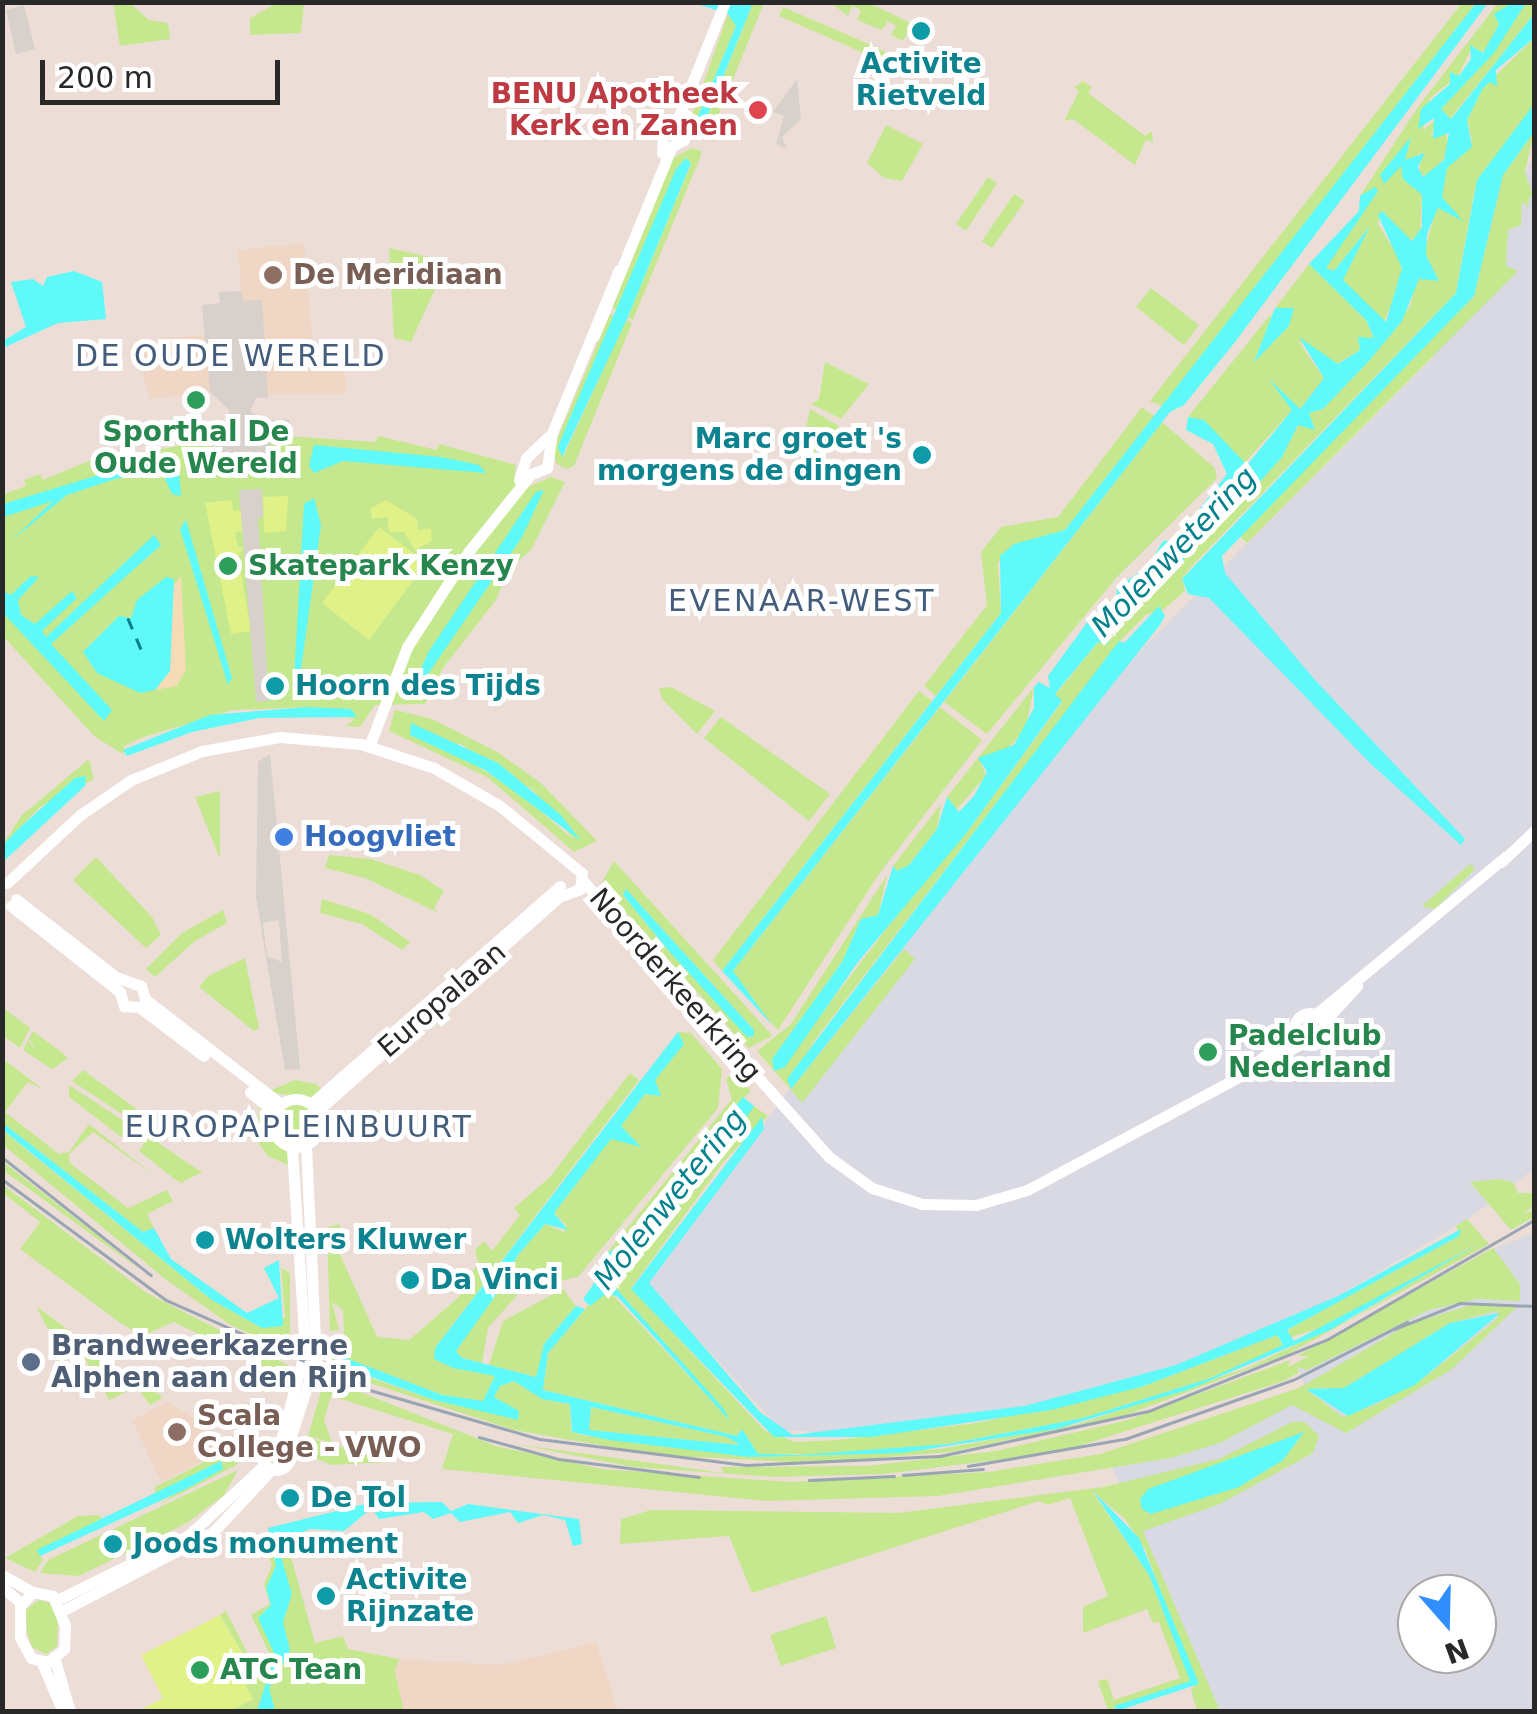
<!DOCTYPE html>
<html>
<head>
<meta charset="utf-8">
<style>
	body { margin:0 }
	#map { position:relative; width:1537px; height:1714px; overflow:hidden; background:#ecded7; font-family:"DejaVu Sans",sans-serif }
	div>[style] { position:absolute }
	[style*='--x'] { left:calc(var(--x)*1px); top:calc(var(--y)*1px); width:calc(var(--w)*1px); rotate:calc(var(--a)*1deg) }
	.industrial>* { inset:0; background:#d9d9e3 }
	.education>* { inset:0; background:#f0d6c5 }
	.green>* { inset:0; background:#c5e88e }
	.round { border-radius:50% }
	.sand>* { inset:0; background:#f5dbb6 }
	.pitch>* { inset:0; background:#e0f188 }
	.plaza>* { inset:0; background:#d7d0cb }
	.water>* { inset:0; background:#5ff9f9 }
	.ferry>* { height:2.5px; margin-top:-1.25px; transform-origin:0; background:repeating-linear-gradient(90deg,#03818c 0 12px,transparent 0 22px) }
	.secondary>* { height:11px; margin:-5.5px; padding:0 5.5px; transform-origin:5.5px; border-radius:5.5px; background:#fff }
	.secondary>.ring { margin:-5.5px; padding:0; box-sizing:content-box; background:none; border:11px solid #fff; border-radius:50% }
	.rail>* { height:2.5px; margin:-1.25px; padding:0 1.25px; transform-origin:1.25px; border-radius:1.25px; background:#9aa5b4 }
	.dots>* { width:28px; height:28px; translate:-50% -50%; box-sizing:border-box; border:5px solid #fff; border-radius:50% }
	span { translate:-50% -50%; white-space:nowrap; text-align:center; line-height:1.15; -webkit-text-stroke:10px #fff; paint-order:stroke }
	.culture-label { font-size:28px; color:#0d838f; font-weight:700 }
	.right { translate:-100% -50%; text-align:right }
	.left { translate:0 -50%; text-align:left }
	.health-label { font-size:28px; color:#be3a42; font-weight:700 }
	.education-label { font-size:28px; color:#785e54; font-weight:700 }
	.leisure-label { font-size:28px; color:#27864d; font-weight:700 }
	.shop-label { font-size:28px; color:#366cbe; font-weight:700 }
	.street-label { font-size:28px; color:#282828 }
	.service-label { font-size:28px; color:#4e5e75; font-weight:700 }
	.neighbourhood-label { font-size:30px; color:#455d7c; letter-spacing:2.5px }
	.water-label { font-size:30px; color:#03818c; font-style:italic }
	.frame { position:absolute; inset:0; border:5px solid #282828; pointer-events:none }
	.north { position:absolute; left:1397px; top:1574px; width:100px; height:100px; box-sizing:border-box; background:#fff; border:2px solid #a9a9a9; border-radius:50%; rotate:160deg; font-size:28px; font-weight:700; line-height:40px; text-align:center; color:#282828 }
	.north::after { content:''; display:block; margin:auto; width:35px; height:45px; background:#318eff; clip-path:polygon(50% 0,100% 100%,50% 72%,0 100%) }
	.scale { position:absolute; left:40px; top:60px; width:240px; height:45px; box-sizing:border-box; border:5px solid #282828; border-top:0; padding-left:12px; font-size:30px; line-height:35px; white-space:nowrap; color:#282828; -webkit-text-stroke:8px #fff; paint-order:stroke }
</style>
</head>
<body>
<div id="map">
	<div class="industrial">
		<i style="clip-path:polygon(1534px 153px,1534px 1169px,1468px 1219px,1338px 1296px,1176px 1365px,1024px 1406px,837px 1433px,781px 1430px,648px 1284px,653px 1274px,936px 892px,1116px 675px,1432px 359px,1484px 275px)"></i>
		<i style="clip-path:polygon(evenodd,1534px 1233px,1534px 1711px,1210px 1711px,1109px 1459px,1307px 1390px,1298px 1369px,1441px 1295px,1493px 1249px,1534px 1233px,1417px 1594px,1477px 1594px,1477px 1654px,1417px 1654px,1417px 1594px)"></i>
	</div>
	<div class="education">
		<i style="clip-path:polygon(304px 243px,314px 355px,343px 354px,347px 393px,268px 395px,242px 302px,238px 250px)"></i>
		<i style="clip-path:polygon(205px 335px,210px 392px,149px 399px,139px 356px,160px 338px)"></i>
		<i style="clip-path:polygon(168px 1402px,236px 1445px,161px 1482px,132px 1420px)"></i>
		<i style="clip-path:polygon(596px 1642px,618px 1711px,404px 1711px,395px 1672px,399px 1659px,500px 1665px)"></i>
	</div>
	<div class="green">
		<i style="clip-path:polygon(113px 3px,130px 3px,149px 20px,168px 23px,170px 39px,120px 46px)"></i>
		<i style="clip-path:polygon(277px 3px,304px 3px,301px 33px,250px 35px,250px 18px)"></i>
		<i style="clip-path:polygon(753px 3px,764px 3px,709px 138px,693px 133px,690px 121px,728px 14px,736px 26px,696px 121px,704px 125px)"></i>
		<i style="clip-path:polygon(831px 3px,869px 3px,913px 24px,903px 41px,891px 35px,896px 26px,888px 21px,882px 30px,857px 20px,861px 10px,852px 6px,848px 16px)"></i>
		<i style="clip-path:polygon(1462px 3px,1476px 3px,1162px 406px,1150px 401px)"></i>
		<i style="clip-path:polygon(1498px 3px,1512px 3px,1486px 50px,1479px 53px,1473px 46px,1458px 76px,1430px 98px,1423px 130px,1437px 119px,1431px 136px,1446px 131px,1449px 152px,1429px 177px,1420px 174px,1420px 152px,1412px 162px,1422px 194px,1420px 233px,1410px 241px,1382px 211px,1378px 224px,1400px 259px,1403px 279px,1383px 324px,1343px 280px,1369px 227px,1334px 271px,1326px 268px,1328px 260px,1378px 191px,1360px 196px,1418px 107px)"></i>
		<i style="clip-path:polygon(1526px 3px,1534px 3px,1534px 14px,1450px 119px,1444px 117px,1441px 109px,1494px 52px)"></i>
		<i style="clip-path:polygon(783px 7px,878px 48px,910px 67px,907px 72px,779px 16px)"></i>
		<i style="clip-path:polygon(1534px 38px,1534px 104px,1475px 188px,1456px 293px,1190px 568px,1182px 579px,1185px 591px,1163px 610px,1147px 614px,1120px 641px,815px 1040px,788px 1084px,791px 1089px,904px 949px,915px 959px,802px 1103px,757px 1051px,791px 1024px,887px 875px,878px 915px,861px 919px,842px 962px,772px 1059px,822px 1013px,946px 851px,965px 835px,1062px 702px,1055px 695px,1113px 624px,1217px 516px,1250px 493px,1308px 413px,1323px 409px,1368px 362px,1410px 306px,1447px 168px,1472px 141px,1467px 120px,1483px 88px)"></i>
		<i style="clip-path:polygon(1083px 81px,1092px 87px,1088px 93px,1145px 136px,1152px 131px,1153px 142px,1146px 140px,1135px 165px,1073px 119px,1064px 121px,1079px 91px,1074px 87px)"></i>
		<i style="clip-path:polygon(886px 125px,923px 144px,902px 181px,884px 178px,867px 163px)"></i>
		<i style="clip-path:polygon(1534px 132px,1525px 172px,1534px 199px,1530px 195px,1528px 207px,1522px 202px,1521px 225px,1508px 230px,1506px 266px,1518px 271px,1247px 543px,1240px 536px,1474px 296px,1503px 175px)"></i>
		<i style="clip-path:polygon(692px 148px,702px 151px,700px 158px,633px 320px,628px 317px,691px 164px,686px 158px,618px 311px,611px 307px,669px 160px)"></i>
		<i style="clip-path:polygon(988px 177px,997px 183px,966px 231px,956px 224px)"></i>
		<i style="clip-path:polygon(1014px 194px,1025px 201px,992px 248px,982px 241px)"></i>
		<i style="clip-path:polygon(389px 248px,448px 261px,411px 342px,394px 338px)"></i>
		<i style="clip-path:polygon(1309px 264px,1366px 320px,1374px 338px,1359px 338px,1360px 350px,1337px 364px,1298px 341px,1324px 378px,1300px 409px,1276px 387px,1292px 410px,1242px 466px,1204px 420px,1188px 417px,1270px 315px,1273px 323px,1253px 362px,1289px 326px,1288px 312px,1275px 308px)"></i>
		<i style="clip-path:polygon(1151px 288px,1199px 325px,1184px 345px,1136px 307px)"></i>
		<i style="clip-path:polygon(610px 314px,615px 316px,558px 447px,563px 457px,626px 320px,632px 323px,574px 466px,566px 469px,556px 463px,553px 449px)"></i>
		<i style="clip-path:polygon(825px 362px,869px 384px,841px 419px,811px 404px,819px 399px)"></i>
		<i style="clip-path:polygon(1142px 407px,1154px 416px,1065px 530px,998px 562px,1001px 613px,936px 696px,924px 686px,987px 605px,981px 552px,1001px 527px,1058px 517px)"></i>
		<i style="clip-path:polygon(810px 409px,839px 426px,808px 460px,789px 442px,792px 432px,806px 429px)"></i>
		<i style="clip-path:polygon(1162px 422px,1215px 468px,1217px 478px,1116px 578px,987px 734px,944px 702px)"></i>
		<i style="clip-path:polygon(270px 435px,376px 442px,378px 436px,437px 450px,439px 444px,516px 465px,514px 478px,528px 487px,551px 477px,565px 482px,531px 550px,515px 564px,514px 574px,506px 576px,496px 600px,443px 668px,425px 704px,375px 705px,360px 727px,346px 726px,355px 719px,307px 707px,233px 710px,144px 737px,124px 746px,124px 754px,116px 750px,94px 736px,3px 636px,2px 495px,26px 486px,24px 480px,40px 474px,43px 480px,103px 455px,105px 461px,187px 444px,186px 439px)"></i>
		<i style="clip-path:polygon(671px 687px,715px 711px,697px 734px,662px 699px,659px 688px)"></i>
		<i style="clip-path:polygon(1034px 687px,1026px 727px,1006px 752px,979px 758px,986px 776px,955px 811px,947px 797px)"></i>
		<i style="clip-path:polygon(919px 691px,932px 701px,722px 971px,713px 960px)"></i>
		<i style="clip-path:polygon(940px 707px,982px 740px,879px 874px,778px 1030px,729px 976px)"></i>
		<i style="clip-path:polygon(evenodd,395px 710px,432px 719px,499px 753px,542px 784px,597px 841px,574px 852px,487px 777px,389px 731px,395px 710px,459px 743px,533px 790px,575px 841px,515px 789px,450px 750px,459px 743px)"></i>
		<i style="clip-path:polygon(721px 717px,830px 794px,809px 821px,704px 738px)"></i>
		<i style="clip-path:polygon(89px 759px,94px 779px,40px 807px,3px 845px,21px 816px)"></i>
		<i style="clip-path:polygon(220px 791px,220px 859px,195px 797px)"></i>
		<i style="clip-path:polygon(941px 804px,937px 829px,906px 869px,897px 871px,893px 866px)"></i>
		<i style="clip-path:polygon(329px 855px,371px 859px,420px 875px,444px 891px,434px 908px,439px 913px,365px 878px,325px 868px)"></i>
		<i style="clip-path:polygon(96px 857px,152px 917px,161px 935px,146px 948px,73px 880px)"></i>
		<i style="clip-path:polygon(evenodd,614px 861px,771px 1034px,772px 1036px,749px 1048px,732px 1031px,601px 884px,614px 861px,626px 889px,754px 1030px,752px 1038px,668px 950px,623px 895px,626px 889px)"></i>
		<i style="clip-path:polygon(1470px 864px,1475px 869px,1435px 909px,1422px 906px)"></i>
		<i style="clip-path:polygon(322px 899px,370px 914px,410px 942px,402px 950px,362px 924px,320px 913px)"></i>
		<i style="clip-path:polygon(223px 910px,227px 923px,195px 941px,155px 977px,146px 969px,182px 933px)"></i>
		<i style="clip-path:polygon(245px 958px,259px 1028px,254px 1031px,199px 987px,208px 976px)"></i>
		<i style="clip-path:polygon(2px 1007px,30px 1028px,20px 1048px,3px 1036px)"></i>
		<i style="clip-path:polygon(33px 1031px,61px 1052px,68px 1058px,52px 1069px,23px 1050px,28px 1040px,36px 1051px,29px 1038px)"></i>
		<i style="clip-path:polygon(678px 1032px,691px 1033px,722px 1069px,718px 1108px,579px 1276px,519px 1293px,488px 1328px,482px 1363px,462px 1358px,455px 1351px,501px 1288px,512px 1287px,505px 1277px,518px 1255px,545px 1224px,564px 1232px,566px 1225px,554px 1213px,611px 1138px,640px 1146px,620px 1126px,645px 1094px,660px 1096px,655px 1080px,683px 1044px)"></i>
		<i style="clip-path:polygon(2px 1058px,44px 1090px,28px 1082px,5px 1112px,59px 1154px,69px 1152px,89px 1124px,154px 1175px,93px 1132px,69px 1154px,70px 1163px,128px 1208px,167px 1190px,173px 1201px,147px 1214px,154px 1228px,143px 1232px,3px 1123px)"></i>
		<i style="clip-path:polygon(83px 1070px,142px 1113px,137px 1124px,72px 1081px)"></i>
		<i style="clip-path:polygon(630px 1073px,639px 1080px,435px 1348px,460px 1365px,496px 1376px,483px 1401px,442px 1395px,345px 1358px,343px 1310px,332px 1302px,339px 1330px,330px 1331px,327px 1227px,340px 1224px,339px 1252px,377px 1337px,409px 1340px,459px 1297px,478px 1262px,475px 1250px,484px 1241px,492px 1251px,520px 1215px,514px 1208px,550px 1177px)"></i>
		<i style="clip-path:polygon(732px 1073px,751px 1091px,706px 1134px,687px 1168px,672px 1178px,623px 1243px,606px 1254px,732px 1099px,726px 1079px)"></i>
		<i style="clip-path:polygon(295px 1080px,316px 1084px,324px 1091px,312px 1098px,267px 1092px)"></i>
		<i style="clip-path:polygon(69px 1085px,127px 1123px,133px 1132px,129px 1143px,69px 1097px)"></i>
		<i style="clip-path:polygon(260px 1102px,269px 1112px,272px 1135px,288px 1153px,290px 1166px,268px 1156px,256px 1139px)"></i>
		<i class="round" style="left:278px;top:1104px;width:38px;height:38px"></i>
		<i style="clip-path:polygon(754px 1106px,768px 1116px,725px 1160px,631px 1288px,765px 1431px,795px 1442px,838px 1440px,976px 1423px,1141px 1387px,1277px 1335px,1283px 1346px,1211px 1378px,1083px 1418px,948px 1444px,828px 1454px,759px 1455px,741px 1429px,737px 1436px,543px 1390px,548px 1353px,592px 1301px,610px 1292px,730px 1420px,614px 1286px)"></i>
		<i style="clip-path:polygon(2px 1130px,212px 1300px,256px 1325px,285px 1317px,281px 1268px,290px 1273px,290px 1353px,229px 1324px,164px 1278px,3px 1145px)"></i>
		<i style="clip-path:polygon(149px 1136px,186px 1162px,202px 1172px,181px 1183px,173px 1178px,139px 1151px)"></i>
		<i style="clip-path:polygon(2px 1161px,100px 1237px,140px 1270px,3px 1170px)"></i>
		<i style="clip-path:polygon(1499px 1179px,1513px 1182px,1518px 1193px,1534px 1193px,1534px 1206px,1524px 1213px,1534px 1211px,1534px 1217px,1511px 1230px,1470px 1182px)"></i>
		<i style="clip-path:polygon(3px 1185px,147px 1293px,288px 1365px,285px 1392px,282px 1375px,174px 1322px,142px 1336px,119px 1322px,20px 1249px,40px 1222px,3px 1193px)"></i>
		<i style="clip-path:polygon(1467px 1219px,1489px 1244px,1286px 1355px,1126px 1415px,951px 1452px,812px 1463px,656px 1455px,514px 1430px,327px 1369px,332px 1335px,339px 1335px,338px 1363px,357px 1373px,434px 1400px,485px 1409px,511px 1408px,494px 1397px,500px 1386px,514px 1381px,542px 1399px,570px 1404px,571px 1430px,581px 1435px,749px 1457px,941px 1449px,1078px 1424px,1249px 1367px,1351px 1319px,1478px 1243px,1334px 1324px,1288px 1338px,1289px 1329px,1459px 1236px,1456px 1226px)"></i>
		<i style="clip-path:polygon(1493px 1248px,1520px 1284px,1520px 1301px,1477px 1299px,1429px 1310px,1307px 1370px,1297px 1367px,1299px 1373px,1281px 1382px,1060px 1452px,884px 1474px,775px 1477px,634px 1467px,515px 1444px,724px 1473px,721px 1467px,867px 1466px,996px 1451px,1128px 1420px,1290px 1360px,1288px 1367px,1309px 1356px,1297px 1356px)"></i>
		<i style="clip-path:polygon(563px 1289px,576px 1306px,544px 1344px,537px 1377px,489px 1365px,503px 1321px)"></i>
		<i style="clip-path:polygon(evenodd,1478px 1303px,1519px 1305px,1452px 1369px,1346px 1433px,1292px 1405px,1220px 1443px,1171px 1458px,938px 1496px,766px 1501px,442px 1469px,453px 1434px,331px 1396px,324px 1420px,332px 1443px,308px 1436px,325px 1378px,496px 1446px,602px 1469px,791px 1482px,989px 1472px,1100px 1454px,1299px 1388px,1409px 1324px,1478px 1303px,1497px 1311px,1498px 1318px,1428px 1375px,1377px 1404px,1343px 1417px,1306px 1389px,1344px 1388px,1450px 1323px,1497px 1311px)"></i>
		<i style="clip-path:polygon(36px 1306px,104px 1356px,104px 1364px,91px 1370px,81px 1349px,61px 1355px)"></i>
		<i style="clip-path:polygon(113px 1369px,162px 1396px,161px 1399px,150px 1405px,137px 1387px,109px 1400px,97px 1377px)"></i>
		<i style="clip-path:polygon(591px 1407px,727px 1437px,740px 1445px,589px 1430px)"></i>
		<i style="clip-path:polygon(evenodd,1292px 1422px,1305px 1422px,1319px 1436px,1313px 1453px,1220px 1504px,1143px 1531px,1220px 1711px,1197px 1711px,1191px 1689px,1196px 1685px,1145px 1549px,1125px 1519px,1092px 1491px,1149px 1575px,1191px 1682px,1114px 1706px,1114px 1711px,1108px 1711px,1098px 1681px,1107px 1679px,1114px 1700px,1180px 1678px,1159px 1622px,1153px 1623px,1147px 1609px,1083px 1633px,1083px 1607px,1108px 1596px,1070px 1498px,1048px 1505px,1039px 1501px,752px 1593px,729px 1536px,620px 1544px,621px 1519px,651px 1510px,898px 1513px,1103px 1487px,1219px 1459px,1292px 1422px,1304px 1432px,1283px 1460px,1239px 1487px,1148px 1514px,1148px 1490px,1304px 1432px)"></i>
		<i style="clip-path:polygon(309px 1438px,392px 1462px,331px 1465px,311px 1456px)"></i>
		<i style="clip-path:polygon(236px 1446px,242px 1458px,235px 1466px,160px 1504px,221px 1461px,155px 1494px,155px 1487px)"></i>
		<i style="clip-path:polygon(238px 1470px,224px 1495px,187px 1523px,79px 1576px,40px 1573px,48px 1560px)"></i>
		<i style="clip-path:polygon(99px 1515px,102px 1520px,38px 1550px,43px 1560px,35px 1572px,5px 1558px,78px 1516px)"></i>
		<i style="clip-path:polygon(286px 1539px,315px 1643px,343px 1636px,348px 1649px,399px 1659px,395px 1672px,404px 1711px,230px 1711px,253px 1699px,245px 1684px,247px 1661px,220px 1615px,226px 1611px,254px 1666px,271px 1657px,251px 1615px,270px 1604px,264px 1584px,272px 1565px,265px 1546px)"></i>
		<i style="clip-path:polygon(39px 1600px,50px 1603px,58px 1621px,57px 1647px,46px 1654px,32px 1647px,27px 1631px,26px 1610px)"></i>
		<i style="clip-path:polygon(826px 1616px,836px 1648px,781px 1666px,770px 1635px)"></i>
	</div>
	<div class="sand">
		<i style="clip-path:polygon(181px 576px,186px 669px,177px 686px,155px 690px,170px 671px,172px 588px)"></i>
	</div>
	<div class="pitch">
		<i style="clip-path:polygon(288px 496px,286px 531px,264px 533px,263px 497px)"></i>
		<i style="clip-path:polygon(232px 500px,233px 511px,241px 510px,242px 531px,235px 532px,238px 547px,243px 547px,238px 557px,251px 631px,231px 634px,205px 503px)"></i>
		<i style="clip-path:polygon(386px 500px,417px 519px,418px 530px,431px 528px,432px 541px,415px 550px,404px 532px,389px 532px,387px 517px,372px 519px,370px 509px)"></i>
		<i style="clip-path:polygon(379px 527px,426px 563px,369px 640px,322px 603px)"></i>
		<i style="clip-path:polygon(220px 1615px,256px 1678px,245px 1684px,253px 1699px,230px 1711px,139px 1711px,163px 1698px,141px 1655px)"></i>
	</div>
	<div class="plaza">
		<i style="clip-path:polygon(24px 5px,35px 49px,16px 54px,6px 10px)"></i>
		<i style="clip-path:polygon(797px 79px,801px 119px,782px 137px,787px 149px,776px 144px,784px 116px,773px 112px)"></i>
		<i style="clip-path:polygon(242px 291px,243px 301px,261px 300px,263px 316px,268px 398px,256px 398px,250px 411px,264px 421px,289px 419px,290px 426px,277px 430px,264px 457px,234px 466px,217px 455px,208px 435px,194px 434px,193px 427px,223px 424px,230px 411px,210px 392px,202px 305px,220px 303px,219px 292px)"></i>
		<i style="clip-path:polygon(262px 489px,263px 517px,258px 518px,269px 701px,256px 702px,239px 490px)"></i>
		<i style="clip-path:polygon(evenodd,270px 754px,300px 1069px,285px 1070px,256px 897px,258px 762px,270px 754px,278px 920px,279px 921px,282px 962px,267px 956px,263px 923px,278px 920px)"></i>
	</div>
	<div class="water">
		<i style="clip-path:polygon(694px 3px,753px 3px,703px 126px,696px 121px,736px 26px,728px 14px)"></i>
		<i style="clip-path:polygon(1476px 3px,1488px 3px,1235px 342px,1184px 405px,1170px 412px,733px 971px,772px 1025px,722px 971px,1001px 613px,1000px 556px,1014px 544px,1065px 530px)"></i>
		<i style="clip-path:polygon(1512px 3px,1526px 3px,1494px 53px,1441px 109px,1451px 119px,1534px 14px,1534px 38px,1496px 70px,1497px 86px,1490px 82px,1483px 88px,1467px 120px,1472px 147px,1447px 168px,1442px 197px,1463px 221px,1438px 208px,1427px 234px,1426px 255px,1439px 281px,1419px 279px,1402px 321px,1368px 362px,1323px 409px,1309px 413px,1315px 430px,1298px 425px,1282px 457px,1250px 493px,1217px 516px,1184px 551px,1184px 561px,1151px 583px,1113px 624px,1108px 644px,1098px 642px,1055px 694px,1062px 701px,965px 835px,858px 962px,785px 1067px,774px 1071px,772px 1059px,842px 962px,861px 919px,878px 915px,893px 866px,897px 871px,909px 865px,937px 829px,947px 797px,959px 812px,974px 796px,987px 772px,978px 758px,1014px 745px,1034px 708px,1034px 687px,1039px 682px,1050px 688px,1048px 676px,1091px 617px,1116px 600px,1117px 588px,1148px 566px,1163px 541px,1175px 540px,1227px 474px,1213px 444px,1186px 430px,1188px 417px,1204px 420px,1247px 465px,1292px 410px,1268px 378px,1300px 409px,1324px 378px,1299px 337px,1338px 364px,1360px 350px,1358px 337px,1374px 338px,1366px 320px,1309px 264px,1359px 211px,1360px 196px,1375px 187px,1378px 191px,1326px 268px,1334px 271px,1370px 226px,1343px 280px,1386px 322px,1402px 268px,1378px 215px,1382px 211px,1412px 241px,1422px 227px,1422px 195px,1403px 179px,1401px 166px,1384px 184px,1380px 175px,1411px 137px,1405px 160px,1425px 153px,1418px 167px,1423px 177px,1444px 160px,1449px 133px,1433px 139px,1434px 118px,1418px 129px,1421px 109px,1450px 84px,1450px 72px,1459px 76px,1471px 59px,1470px 45px,1483px 53px,1499px 24px,1494px 14px)"></i>
		<i style="clip-path:polygon(1534px 104px,1534px 132px,1503px 175px,1474px 296px,1222px 556px,1225px 573px,1315px 680px,1465px 839px,1461px 845px,1372px 765px,1209px 598px,1188px 594px,1182px 579px,1456px 293px,1477px 180px)"></i>
		<i style="clip-path:polygon(686px 158px,691px 163px,628px 317px,562px 457px,558px 447px,566px 427px,676px 169px)"></i>
		<i style="clip-path:polygon(74px 271px,102px 282px,106px 319px,58px 323px,3px 348px,3px 341px,26px 327px,11px 282px,33px 279px,43px 286px,47px 277px)"></i>
		<i style="clip-path:polygon(1275px 308px,1294px 308px,1289px 326px,1254px 362px)"></i>
		<i style="clip-path:polygon(314px 445px,441px 457px,479px 465px,486px 473px,343px 461px,314px 473px,309px 466px)"></i>
		<i style="clip-path:polygon(168px 454px,178px 459px,181px 496px,172px 494px,161px 470px,115px 479px,67px 495px,11px 541px,53px 501px,3px 517px,3px 504px)"></i>
		<i style="clip-path:polygon(544px 490px,522px 537px,417px 690px,411px 691px,429px 651px,536px 492px)"></i>
		<i style="clip-path:polygon(314px 498px,321px 525px,301px 669px,294px 679px,304px 504px)"></i>
		<i style="clip-path:polygon(186px 520px,232px 678px,228px 685px,180px 529px)"></i>
		<i style="clip-path:polygon(154px 535px,161px 545px,51px 644px,112px 710px,104px 721px,3px 613px,3px 591px,11px 595px,31px 576px,39px 577px,18px 600px,21px 615px,35px 624px,72px 591px,77px 598px,42px 631px,46px 637px)"></i>
		<i style="clip-path:polygon(166px 577px,174px 579px,170px 671px,155px 690px,140px 693px,97px 673px,83px 652px,119px 616px,131px 618px,137px 600px)"></i>
		<i style="clip-path:polygon(1159px 606px,1165px 616px,1160px 625px,791px 1089px,787px 1079px,1119px 641px,1124px 643px)"></i>
		<i style="clip-path:polygon(307px 707px,351px 709px,357px 717px,259px 718px,192px 732px,127px 756px,123px 750px,210px 715px)"></i>
		<i style="clip-path:polygon(411px 723px,498px 763px,561px 815px,581px 841px,485px 770px,410px 735px)"></i>
		<i style="clip-path:polygon(86px 776px,85px 786px,3px 862px,3px 845px,16px 831px,75px 778px)"></i>
		<i style="clip-path:polygon(626px 889px,754px 1030px,754px 1036px,747px 1037px,668px 950px,623px 895px)"></i>
		<i style="clip-path:polygon(evenodd,678px 1032px,684px 1044px,655px 1080px,661px 1096px,645px 1094px,621px 1126px,641px 1147px,611px 1139px,554px 1213px,568px 1230px,545px 1224px,518px 1255px,505px 1277px,511px 1291px,501px 1288px,456px 1351px,462px 1358px,536px 1377px,544px 1344px,576px 1306px,585px 1309px,548px 1353px,543px 1390px,737px 1436px,742px 1429px,758px 1454px,799px 1455px,948px 1444px,1083px 1418px,1211px 1378px,1283px 1345px,1277px 1335px,1141px 1387px,1051px 1410px,872px 1437px,774px 1437px,631px 1289px,762px 1117px,764px 1129px,649px 1283px,760px 1412px,793px 1435px,1024px 1406px,1176px 1365px,1338px 1296px,1461px 1229px,1459px 1236px,1287px 1330px,1294px 1341px,1478px 1244px,1330px 1330px,1190px 1389px,1056px 1429px,902px 1453px,749px 1457px,609px 1440px,572px 1432px,570px 1404px,542px 1399px,514px 1381px,500px 1386px,494px 1397px,519px 1411px,518px 1420px,434px 1400px,339px 1365px,339px 1335px,345px 1335px,346px 1358px,442px 1395px,483px 1401px,495px 1376px,453px 1368px,434px 1359px,435px 1348px,678px 1032px,591px 1407px,727px 1437px,740px 1445px,589px 1430px,591px 1407px)"></i>
		<i style="clip-path:polygon(743px 1097px,754px 1106px,729px 1144px,614px 1286px,724px 1409px,730px 1421px,618px 1297px,607px 1293px,590px 1306px,583px 1299px,606px 1266px,606px 1254px,623px 1243px)"></i>
		<i style="clip-path:polygon(3px 1123px,143px 1232px,154px 1228px,171px 1259px,247px 1313px,279px 1298px,264px 1268px,279px 1260px,283px 1326px,262px 1328px,212px 1300px,3px 1130px)"></i>
		<i style="clip-path:polygon(1500px 1313px,1415px 1385px,1348px 1416px,1306px 1389px,1344px 1388px,1450px 1323px)"></i>
		<i style="clip-path:polygon(1304px 1432px,1283px 1460px,1239px 1487px,1151px 1514px,1142px 1509px,1140px 1499px,1148px 1489px)"></i>
		<i style="clip-path:polygon(221px 1461px,223px 1469px,186px 1489px,40px 1556px,37px 1550px)"></i>
		<i style="clip-path:polygon(1093px 1491px,1139px 1538px,1199px 1684px,1117px 1711px,1114px 1706px,1190px 1681px,1149px 1575px)"></i>
		<i style="clip-path:polygon(442px 1502px,451px 1511px,468px 1504px,579px 1519px,582px 1544px,573px 1546px,565px 1520px,543px 1515px,518px 1523px,510px 1512px,460px 1522px,451px 1513px,433px 1519px,424px 1512px,379px 1519px,369px 1503px)"></i>
		<i style="clip-path:polygon(365px 1504px,367px 1512px,344px 1531px,310px 1529px,277px 1543px,292px 1594px,283px 1622px,290px 1650px,269px 1688px,275px 1711px,257px 1711px,275px 1655px,258px 1618px,271px 1605px,266px 1588px,276px 1566px,268px 1528px)"></i>
	</div>
	<div class="ferry">
		<i style="--x:128;--y:618;--w:38;--a:67"></i>
	</div>
	<div class="secondary">
		<i style="--x:676;--y:123;--w:131;--a:-68"></i>
		<i style="--x:672;--y:146;--w:13;--a:-27"></i>
		<i style="--x:684;--y:140;--w:25;--a:-83"></i>
		<i style="--x:662;--y:153;--w:23;--a:-88"></i>
		<i style="--x:663;--y:130;--w:15;--a:-28"></i>
		<i style="--x:594;--y:336;--w:205;--a:-67.7"></i>
		<i style="--x:531;--y:474;--w:17;--a:-21"></i>
		<i style="--x:547;--y:468;--w:35;--a:-82"></i>
		<i style="--x:552;--y:433;--w:176;--a:-67.7"></i>
		<i style="--x:519;--y:480;--w:23;--a:-72"></i>
		<i style="--x:526;--y:458;--w:30;--a:-44"></i>
		<i style="--x:369;--y:747;--w:107;--a:-69.2"></i>
		<i style="--x:407;--y:647;--w:114;--a:-57.1"></i>
		<i style="--x:469;--y:551;--w:99;--a:-51.2"></i>
		<i style="--x:1501;--y:862;--w:45;--a:-43.2"></i>
		<i style="--x:584;--y:882;--w:368;--a:48.3"></i>
		<i style="--x:829;--y:1157;--w:53;--a:35.8"></i>
		<i style="--x:872;--y:1188;--w:52;--a:17.7"></i>
		<i style="--x:922;--y:1204;--w:54;--a:1.1"></i>
		<i style="--x:976;--y:1205;--w:53;--a:-16.4"></i>
		<i style="--x:1027;--y:1190;--w:312;--a:-28.1"></i>
		<i style="--x:7;--y:883;--w:100;--a:-43"></i>
		<i style="--x:80;--y:815;--w:62;--a:-34.5"></i>
		<i style="--x:131;--y:780;--w:77;--a:-22.2"></i>
		<i style="--x:202;--y:751;--w:79;--a:-10.2"></i>
		<i style="--x:280;--y:737;--w:81;--a:4.9"></i>
		<i style="--x:361;--y:744;--w:77;--a:18.2"></i>
		<i style="--x:434;--y:768;--w:76;--a:29.9"></i>
		<i style="--x:500;--y:806;--w:106;--a:39.3"></i>
		<i style="--x:582;--y:873;--w:16;--a:97"></i>
		<i style="--x:580;--y:889;--w:22;--a:159"></i>
		<i style="--x:559;--y:897;--w:323;--a:138.5"></i>
		<i style="--x:16;--y:899;--w:127;--a:38"></i>
		<i style="--x:116;--y:977;--w:27;--a:20"></i>
		<i style="--x:141;--y:986;--w:14;--a:73"></i>
		<i style="--x:11;--y:906;--w:139;--a:38.3"></i>
		<i style="--x:120;--y:992;--w:15;--a:74"></i>
		<i style="--x:124;--y:1006;--w:15;--a:4"></i>
		<i style="--x:145;--y:999;--w:172;--a:37.7"></i>
		<i style="--x:139;--y:1007;--w:81;--a:37"></i>
		<i style="--x:690;--y:1010;--w:57;--a:47.9"></i>
		<i class="ring" style="left:1294px;top:1013px;width:21px;height:21px"></i>
		<i style="--x:1316;--y:1014;--w:246;--a:-39.7"></i>
		<i style="--x:1324;--y:1022;--w:49;--a:-47.5"></i>
		<i style="--x:1254;--y:1064;--w:51;--a:-37.8"></i>
		<i style="--x:250;--y:1092;--w:33;--a:40"></i>
		<i class="ring" style="left:272px;top:1099px;width:37px;height:37px"></i>
		<i style="--x:311;--y:1104;--w:331;--a:-41.2"></i>
		<i class="ring" style="left:262px;top:1442px;width:17px;height:17px"></i>
		<i style="--x:280;--y:1443;--w:96;--a:-75"></i>
		<i style="--x:305;--y:1350;--w:203;--a:-93.7"></i>
		<i style="--x:287;--y:1448;--w:94;--a:-72"></i>
		<i style="--x:316;--y:1359;--w:213;--a:-92.7"></i>
		<i style="--x:2;--y:1575;--w:35;--a:29"></i>
		<i style="--x:2;--y:1587;--w:25;--a:40"></i>
		<i style="--x:33;--y:1592;--w:20;--a:11"></i>
		<i style="--x:53;--y:1596;--w:31;--a:68"></i>
		<i style="--x:65;--y:1625;--w:24;--a:92"></i>
		<i style="--x:64;--y:1649;--w:21;--a:141"></i>
		<i style="--x:48;--y:1662;--w:17;--a:-167"></i>
		<i style="--x:31;--y:1658;--w:24;--a:-118"></i>
		<i style="--x:20;--y:1637;--w:31;--a:-90"></i>
		<i style="--x:20;--y:1606;--w:19;--a:-47"></i>
		<i style="--x:57;--y:1600;--w:147;--a:-26.2"></i>
		<i style="--x:189;--y:1535;--w:103;--a:-43"></i>
		<i style="--x:62;--y:1611;--w:170;--a:-27.6"></i>
		<i style="--x:213;--y:1532;--w:85;--a:-46.9"></i>
		<i style="--x:55;--y:1660;--w:54;--a:73.9"></i>
		<i style="--x:42;--y:1663;--w:53;--a:66.8"></i>
	</div>
	<div class="rail">
		<i style="--x:2;--y:1157;--w:190;--a:38.4"></i>
		<i style="--x:2;--y:1179;--w:204;--a:36.4"></i>
		<i style="--x:166;--y:1300;--w:223;--a:23.8"></i>
		<i style="--x:370;--y:1390;--w:177;--a:16.1"></i>
		<i style="--x:540;--y:1439;--w:209;--a:7.2"></i>
		<i style="--x:747;--y:1465;--w:193;--a:-2.7"></i>
		<i style="--x:940;--y:1456;--w:214;--a:-12.2"></i>
		<i style="--x:1149;--y:1411;--w:193;--a:-21.9"></i>
		<i style="--x:1328;--y:1339;--w:238;--a:-30"></i>
		<i style="--x:1395;--y:1329;--w:70;--a:-21.8"></i>
		<i style="--x:1460;--y:1303;--w:74;--a:2.3"></i>
		<i style="--x:479;--y:1437;--w:83;--a:15.4"></i>
		<i style="--x:559;--y:1459;--w:141;--a:7.3"></i>
		<i style="--x:968;--y:1466;--w:159;--a:-9.8"></i>
		<i style="--x:1125;--y:1439;--w:178;--a:-19.4"></i>
		<i style="--x:1293;--y:1380;--w:128;--a:-27"></i>
		<i style="--x:903;--y:1475;--w:80;--a:-4.3"></i>
		<i style="--x:809;--y:1480;--w:85;--a:-2.7"></i>
	</div>
	<div class="dots">
		<i style="left:921px;top:31px;background:#0f9aa8"></i>
		<i style="left:758px;top:110px;background:#e0444e"></i>
		<i style="left:273px;top:275px;background:#8d6e63"></i>
		<i style="left:196px;top:400px;background:#2e9e5b"></i>
		<i style="left:922px;top:455px;background:#0f9aa8"></i>
		<i style="left:228px;top:566px;background:#2e9e5b"></i>
		<i style="left:275px;top:686px;background:#0f9aa8"></i>
		<i style="left:284px;top:837px;background:#3f7fe0"></i>
		<i style="left:1208px;top:1052px;background:#2e9e5b"></i>
		<i style="left:205px;top:1240px;background:#0f9aa8"></i>
		<i style="left:410px;top:1280px;background:#0f9aa8"></i>
		<i style="left:31px;top:1362px;background:#5c6f8a"></i>
		<i style="left:177px;top:1432px;background:#8d6e63"></i>
		<i style="left:290px;top:1498px;background:#0f9aa8"></i>
		<i style="left:113px;top:1544px;background:#0f9aa8"></i>
		<i style="left:326px;top:1596px;background:#0f9aa8"></i>
		<i style="left:200px;top:1670px;background:#2e9e5b"></i>
	</div>
	<div class="culture-label">
		<span style="left:921px;top:80px">Activite<br>Rietveld</span>
		<span class="right" style="left:902px;top:455px">Marc groet 's<br>morgens de dingen</span>
		<span class="left" style="left:295px;top:686px">Hoorn des Tijds</span>
		<span class="left" style="left:225px;top:1240px">Wolters Kluwer</span>
		<span class="left" style="left:430px;top:1280px">Da Vinci</span>
		<span class="left" style="left:310px;top:1498px">De Tol</span>
		<span class="left" style="left:133px;top:1544px">Joods monument</span>
		<span class="left" style="left:346px;top:1596px">Activite<br>Rijnzate</span>
	</div>
	<div class="health-label">
		<span class="right" style="left:738px;top:110px">BENU Apotheek<br>Kerk en Zanen</span>
	</div>
	<div class="education-label">
		<span class="left" style="left:293px;top:275px">De Meridiaan</span>
		<span class="left" style="left:197px;top:1432px">Scala<br>College - VWO</span>
	</div>
	<div class="leisure-label">
		<span style="left:196px;top:448px">Sporthal De<br>Oude Wereld</span>
		<span class="left" style="left:248px;top:566px">Skatepark Kenzy</span>
		<span class="left" style="left:1228px;top:1052px">Padelclub<br>Nederland</span>
		<span class="left" style="left:220px;top:1670px">ATC Tean</span>
	</div>
	<div class="shop-label">
		<span class="left" style="left:304px;top:837px">Hoogvliet</span>
	</div>
	<div class="street-label">
		<span style="left:675px;top:985px;rotate:49deg">Noorderkeerkring</span>
		<span style="left:442px;top:1000px;rotate:-41deg">Europalaan</span>
	</div>
	<div class="service-label">
		<span class="left" style="left:51px;top:1362px">Brandweerkazerne<br>Alphen aan den Rijn</span>
	</div>
	<div class="neighbourhood-label">
		<span style="left:231px;top:356px">DE OUDE WERELD</span>
		<span style="left:802px;top:601px">EVENAAR-WEST</span>
		<span style="left:299px;top:1127px">EUROPAPLEINBUURT</span>
	</div>
	<div class="water-label">
		<span style="left:1174px;top:552px;rotate:-46deg">Molenwetering</span>
		<span style="left:670px;top:1199px;rotate:-51deg">Molenwetering</span>
	</div>
	<div class="frame"></div>
	<div class="north">N</div>
	<div class="scale">200 m</div>
</div>
</body>
</html>
